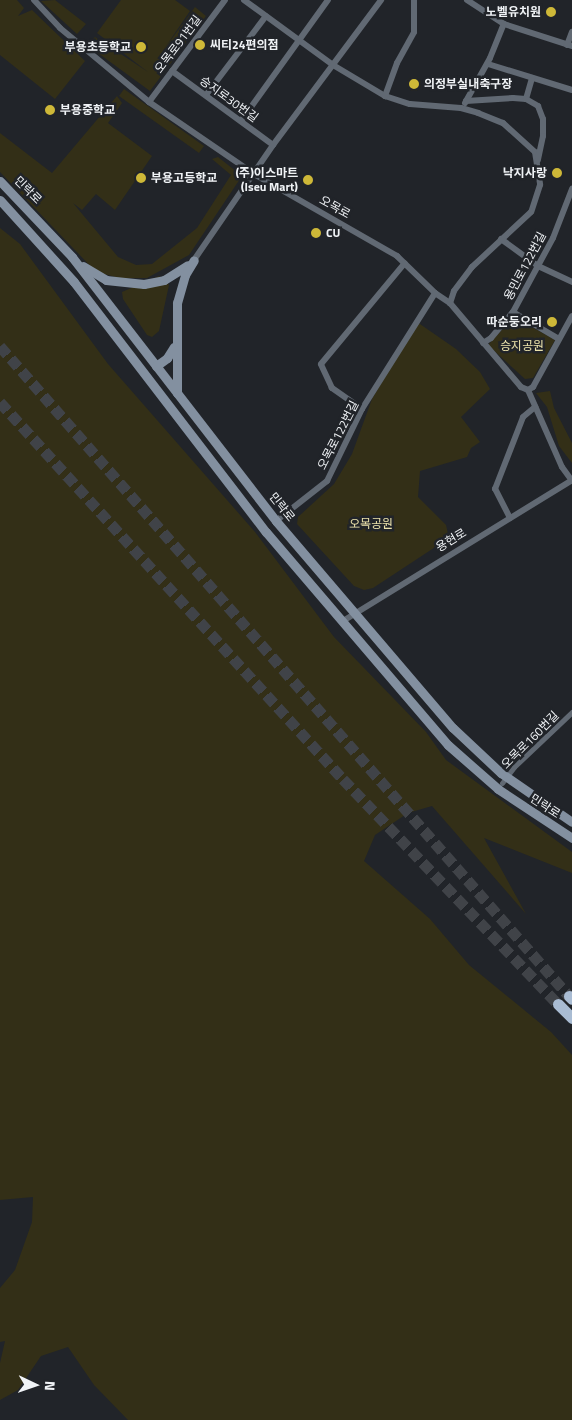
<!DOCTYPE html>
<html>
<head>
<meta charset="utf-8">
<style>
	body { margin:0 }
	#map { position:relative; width:572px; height:1420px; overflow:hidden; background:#212429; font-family:"Titillium Web","Noto Sans KR",sans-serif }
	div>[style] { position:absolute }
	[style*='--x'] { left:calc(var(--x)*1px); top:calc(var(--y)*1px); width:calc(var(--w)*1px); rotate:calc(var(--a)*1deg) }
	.green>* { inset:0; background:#332f17 }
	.round { border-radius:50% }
	.trunk-tunnel>* { height:11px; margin-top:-5.5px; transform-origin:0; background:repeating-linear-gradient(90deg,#404348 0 11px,transparent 0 16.5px) }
	.pedestrian>* { height:5px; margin:-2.5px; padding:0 2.5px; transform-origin:2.5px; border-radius:2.5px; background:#616973 }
	.minor>* { height:6px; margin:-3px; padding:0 3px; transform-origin:3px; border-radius:3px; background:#616973 }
	.secondary>* { height:9px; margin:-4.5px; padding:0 4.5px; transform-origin:4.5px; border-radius:4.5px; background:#8390a0 }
	.trunk>* { height:11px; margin:-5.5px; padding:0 5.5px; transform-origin:5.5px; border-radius:5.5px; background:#a9bcd3 }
	.dots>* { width:14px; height:14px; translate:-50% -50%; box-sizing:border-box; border:2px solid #212429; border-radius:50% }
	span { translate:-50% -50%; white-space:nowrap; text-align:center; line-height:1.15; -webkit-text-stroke:5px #212429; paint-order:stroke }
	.poi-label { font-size:12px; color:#f0f3f6; font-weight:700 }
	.right { translate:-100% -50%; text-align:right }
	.left { translate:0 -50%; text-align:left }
	.street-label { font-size:12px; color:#f0f3f6 }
	.park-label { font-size:12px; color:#ebe2ab }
	.north { position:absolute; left:10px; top:1360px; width:50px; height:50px; -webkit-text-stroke:4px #212429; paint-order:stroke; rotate:93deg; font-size:14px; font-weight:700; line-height:20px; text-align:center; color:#f0f3f6 }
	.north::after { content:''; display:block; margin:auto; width:18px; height:22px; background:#f0f3f6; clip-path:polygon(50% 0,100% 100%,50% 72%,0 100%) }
</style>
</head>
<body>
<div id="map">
	<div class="green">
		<i style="clip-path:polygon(0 0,17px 0,24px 8px,18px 16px,32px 10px,85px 61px,55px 99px,0 55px)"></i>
		<i style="clip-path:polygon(55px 0,86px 24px,77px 34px,41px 1px)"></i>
		<i style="clip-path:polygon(121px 0,175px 0,190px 11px,162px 52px,195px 7px,206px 16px,150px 91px,87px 45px,95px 37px,148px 72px,97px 33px)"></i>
		<i class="round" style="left:407px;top:77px;width:14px;height:14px"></i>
		<i style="clip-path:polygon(124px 89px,204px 146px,199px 153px,119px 96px)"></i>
		<i style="clip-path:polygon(117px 96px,122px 103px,108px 123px,152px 156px,115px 210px,96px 194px,82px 210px,73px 203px,118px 257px,136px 265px,152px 264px,197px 228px,231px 175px,212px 159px,218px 157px,242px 176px,189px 255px,147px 278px,120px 278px,96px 272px,0 172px,0 133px,52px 173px)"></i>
		<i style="clip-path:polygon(0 228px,20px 244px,108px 364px,255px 532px,334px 637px,426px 732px,446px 760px,572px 852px,572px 873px,484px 838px,526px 914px,432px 806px,408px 813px,375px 835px,364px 861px,430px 919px,469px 965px,551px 1032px,572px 1055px,572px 1420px,128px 1420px,94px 1385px,68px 1347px,41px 1356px,18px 1390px,0 1400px,0 1363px,5px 1341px,0 1342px,0 1288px,15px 1270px,32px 1222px,33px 1197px,0 1200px)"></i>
		<i style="clip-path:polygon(159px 276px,169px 285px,159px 331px,152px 337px,147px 335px,123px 299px,122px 292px)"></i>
		<i style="clip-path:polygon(514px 317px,555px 340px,533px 378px,525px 379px,488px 345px)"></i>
		<i style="clip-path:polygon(417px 322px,456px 349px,480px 372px,490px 389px,461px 417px,480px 442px,471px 448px,467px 457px,420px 471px,418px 497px,446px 525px,449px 538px,373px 588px,364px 590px,354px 586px,297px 524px,298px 517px,334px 484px,352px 454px,372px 399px)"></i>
		<i style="clip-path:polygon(550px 391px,554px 408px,572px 443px,572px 463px,559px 446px,547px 407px,536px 393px)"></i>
	</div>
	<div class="trunk-tunnel">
		<i style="--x:0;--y:346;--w:864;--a:48.8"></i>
		<i style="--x:0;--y:402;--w:510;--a:47.7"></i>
		<i style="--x:343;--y:779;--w:311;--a:46.3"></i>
	</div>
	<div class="pedestrian">
		<i style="--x:502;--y:783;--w:20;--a:-53"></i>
		<i style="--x:514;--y:767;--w:80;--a:-43.5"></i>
	</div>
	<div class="minor">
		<i style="--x:34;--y:0;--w:38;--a:47"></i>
		<i style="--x:60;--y:28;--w:116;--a:39.7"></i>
		<i style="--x:149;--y:102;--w:127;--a:34.4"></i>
		<i style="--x:254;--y:174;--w:165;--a:29.8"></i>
		<i style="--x:397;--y:256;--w:53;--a:44.2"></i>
		<i style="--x:435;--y:293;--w:18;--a:34"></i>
		<i style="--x:450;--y:303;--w:110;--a:49.8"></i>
		<i style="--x:521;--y:387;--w:8;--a:23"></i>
		<i style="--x:528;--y:390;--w:84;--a:66.2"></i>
		<i style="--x:562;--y:467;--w:17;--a:54"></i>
		<i style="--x:244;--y:0;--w:110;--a:36.1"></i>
		<i style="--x:333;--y:65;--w:61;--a:30.8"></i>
		<i style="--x:385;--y:96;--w:26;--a:18"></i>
		<i style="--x:410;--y:104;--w:51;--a:4.5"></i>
		<i style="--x:461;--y:108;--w:18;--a:16"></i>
		<i style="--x:478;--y:113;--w:27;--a:22"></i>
		<i style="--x:503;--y:123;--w:43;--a:42.2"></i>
		<i style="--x:535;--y:152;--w:33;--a:81"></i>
		<i style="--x:540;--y:185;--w:28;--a:108"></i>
		<i style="--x:531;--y:212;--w:81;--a:137"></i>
		<i style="--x:472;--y:267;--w:30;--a:127"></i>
		<i style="--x:454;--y:291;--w:13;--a:108"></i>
		<i style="--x:467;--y:0;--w:44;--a:33"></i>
		<i style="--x:504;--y:24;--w:71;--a:17.9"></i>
		<i style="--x:567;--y:45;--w:14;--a:-69"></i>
		<i style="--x:488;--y:64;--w:88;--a:17.2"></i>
		<i style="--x:172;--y:71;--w:125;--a:36.2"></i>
		<i style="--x:206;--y:95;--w:99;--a:-52.8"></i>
		<i style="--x:385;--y:96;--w:35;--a:-70"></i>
		<i style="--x:397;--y:63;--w:35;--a:-61"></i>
		<i style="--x:414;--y:32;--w:32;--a:-90"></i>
		<i style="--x:526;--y:99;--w:22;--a:-74"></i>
		<i style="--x:466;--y:101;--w:47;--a:-3.7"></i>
		<i style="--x:513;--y:98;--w:13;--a:4"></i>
		<i style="--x:526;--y:99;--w:14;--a:30"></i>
		<i style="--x:538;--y:106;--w:14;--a:69"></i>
		<i style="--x:543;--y:119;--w:17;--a:90"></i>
		<i style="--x:543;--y:136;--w:25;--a:102"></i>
		<i style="--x:149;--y:102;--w:127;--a:-53.3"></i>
		<i style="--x:465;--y:103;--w:51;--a:-60.9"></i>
		<i style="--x:490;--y:58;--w:37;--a:-68"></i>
		<i style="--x:241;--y:121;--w:149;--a:-54.3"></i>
		<i style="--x:501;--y:239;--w:46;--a:36.1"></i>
		<i style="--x:538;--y:266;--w:38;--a:25"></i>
		<i style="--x:194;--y:260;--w:140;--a:-55.5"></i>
		<i style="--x:273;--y:145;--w:181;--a:-53.3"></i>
		<i style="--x:513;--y:312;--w:53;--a:30.4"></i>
		<i style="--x:483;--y:343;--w:9;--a:-32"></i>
		<i style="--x:491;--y:338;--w:34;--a:-50"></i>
		<i style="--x:513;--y:312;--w:84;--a:-61.6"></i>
		<i style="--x:553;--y:238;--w:53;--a:-68.8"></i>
		<i style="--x:528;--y:390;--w:6;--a:-31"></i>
		<i style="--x:533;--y:387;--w:81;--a:-61.2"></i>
		<i style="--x:362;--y:409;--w:37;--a:-145"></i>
		<i style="--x:332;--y:388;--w:26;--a:-115"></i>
		<i style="--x:321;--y:364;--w:131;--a:-50.3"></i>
		<i style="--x:510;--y:518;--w:33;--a:-117"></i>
		<i style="--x:495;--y:489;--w:77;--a:-68.7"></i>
		<i style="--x:523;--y:417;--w:16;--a:-40"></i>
		<i style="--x:276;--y:521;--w:65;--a:-38.1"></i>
		<i style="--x:327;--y:481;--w:80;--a:-64.1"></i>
		<i style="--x:362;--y:409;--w:137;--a:-57.8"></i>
		<i style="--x:343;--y:621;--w:269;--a:-31.6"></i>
	</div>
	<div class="secondary">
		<i style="--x:0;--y:181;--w:105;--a:46.5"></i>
		<i style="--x:72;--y:257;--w:334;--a:52.3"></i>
		<i style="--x:276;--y:521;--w:272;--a:49.5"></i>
		<i style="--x:453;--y:728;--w:66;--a:43.2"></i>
		<i style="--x:501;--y:773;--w:86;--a:34.6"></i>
		<i style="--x:0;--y:200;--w:110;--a:47.9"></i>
		<i style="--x:74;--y:282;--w:315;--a:52.5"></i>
		<i style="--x:266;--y:532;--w:280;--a:49.5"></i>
		<i style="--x:448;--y:745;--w:67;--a:41.3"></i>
		<i style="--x:498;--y:789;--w:89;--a:33.5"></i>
		<i style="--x:83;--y:266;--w:27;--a:31"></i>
		<i style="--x:106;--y:280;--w:38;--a:6"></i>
		<i style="--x:144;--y:284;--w:20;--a:-11"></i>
		<i style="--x:164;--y:280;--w:28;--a:-32"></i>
		<i style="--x:156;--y:366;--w:14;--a:-36"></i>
		<i style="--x:167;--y:358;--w:13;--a:-58"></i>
		<i style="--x:177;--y:393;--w:90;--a:-90"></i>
		<i style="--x:177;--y:303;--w:29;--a:-74"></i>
		<i style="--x:185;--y:275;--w:17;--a:-59"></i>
	</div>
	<div class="trunk">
		<i style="--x:569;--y:996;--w:4;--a:45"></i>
		<i style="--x:558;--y:1004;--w:20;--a:45"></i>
	</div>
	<div class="dots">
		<i style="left:551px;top:12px;background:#ceb838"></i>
		<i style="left:200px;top:45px;background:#ceb838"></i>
		<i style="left:141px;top:47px;background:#ceb838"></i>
		<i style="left:414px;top:84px;background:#ceb838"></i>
		<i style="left:50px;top:110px;background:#ceb838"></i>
		<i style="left:557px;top:173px;background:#ceb838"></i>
		<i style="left:141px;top:178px;background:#ceb838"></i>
		<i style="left:308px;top:180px;background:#ceb838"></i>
		<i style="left:316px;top:233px;background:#ceb838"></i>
		<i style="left:552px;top:322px;background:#ceb838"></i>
	</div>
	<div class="poi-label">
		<span class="right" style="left:541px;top:12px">노벨유치원</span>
		<span class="left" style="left:210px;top:45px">씨티24편의점</span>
		<span class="right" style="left:131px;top:47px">부용초등학교</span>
		<span class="left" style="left:424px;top:84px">의정부실내축구장</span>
		<span class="left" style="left:60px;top:110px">부용중학교</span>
		<span class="right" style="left:298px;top:180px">(주)이스마트<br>(Iseu Mart)</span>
		<span class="right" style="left:547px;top:173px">낙지사랑</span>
		<span class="left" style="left:151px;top:178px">부용고등학교</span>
		<span class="left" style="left:326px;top:233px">CU</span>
		<span class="right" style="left:542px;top:322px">따순둥오리</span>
	</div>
	<div class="street-label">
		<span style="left:178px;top:44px;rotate:-53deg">오목로91번길</span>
		<span style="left:229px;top:99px;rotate:36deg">승지로30번길</span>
		<span style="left:28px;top:190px;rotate:45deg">민락로</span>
		<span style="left:335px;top:207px;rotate:29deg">오목로</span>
		<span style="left:525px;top:266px;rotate:-62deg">용민로122번길</span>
		<span style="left:338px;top:435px;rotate:-63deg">오목로122번길</span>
		<span style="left:282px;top:507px;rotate:51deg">민락로</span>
		<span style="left:451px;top:540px;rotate:-31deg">용현로</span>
		<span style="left:530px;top:740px;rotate:-45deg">오목로160번길</span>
		<span style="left:545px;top:806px;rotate:33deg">민락로</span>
	</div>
	<div class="park-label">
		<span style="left:522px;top:346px">승지공원</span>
		<span style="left:371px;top:524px">오목공원</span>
	</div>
	<div class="north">N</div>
</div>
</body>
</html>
